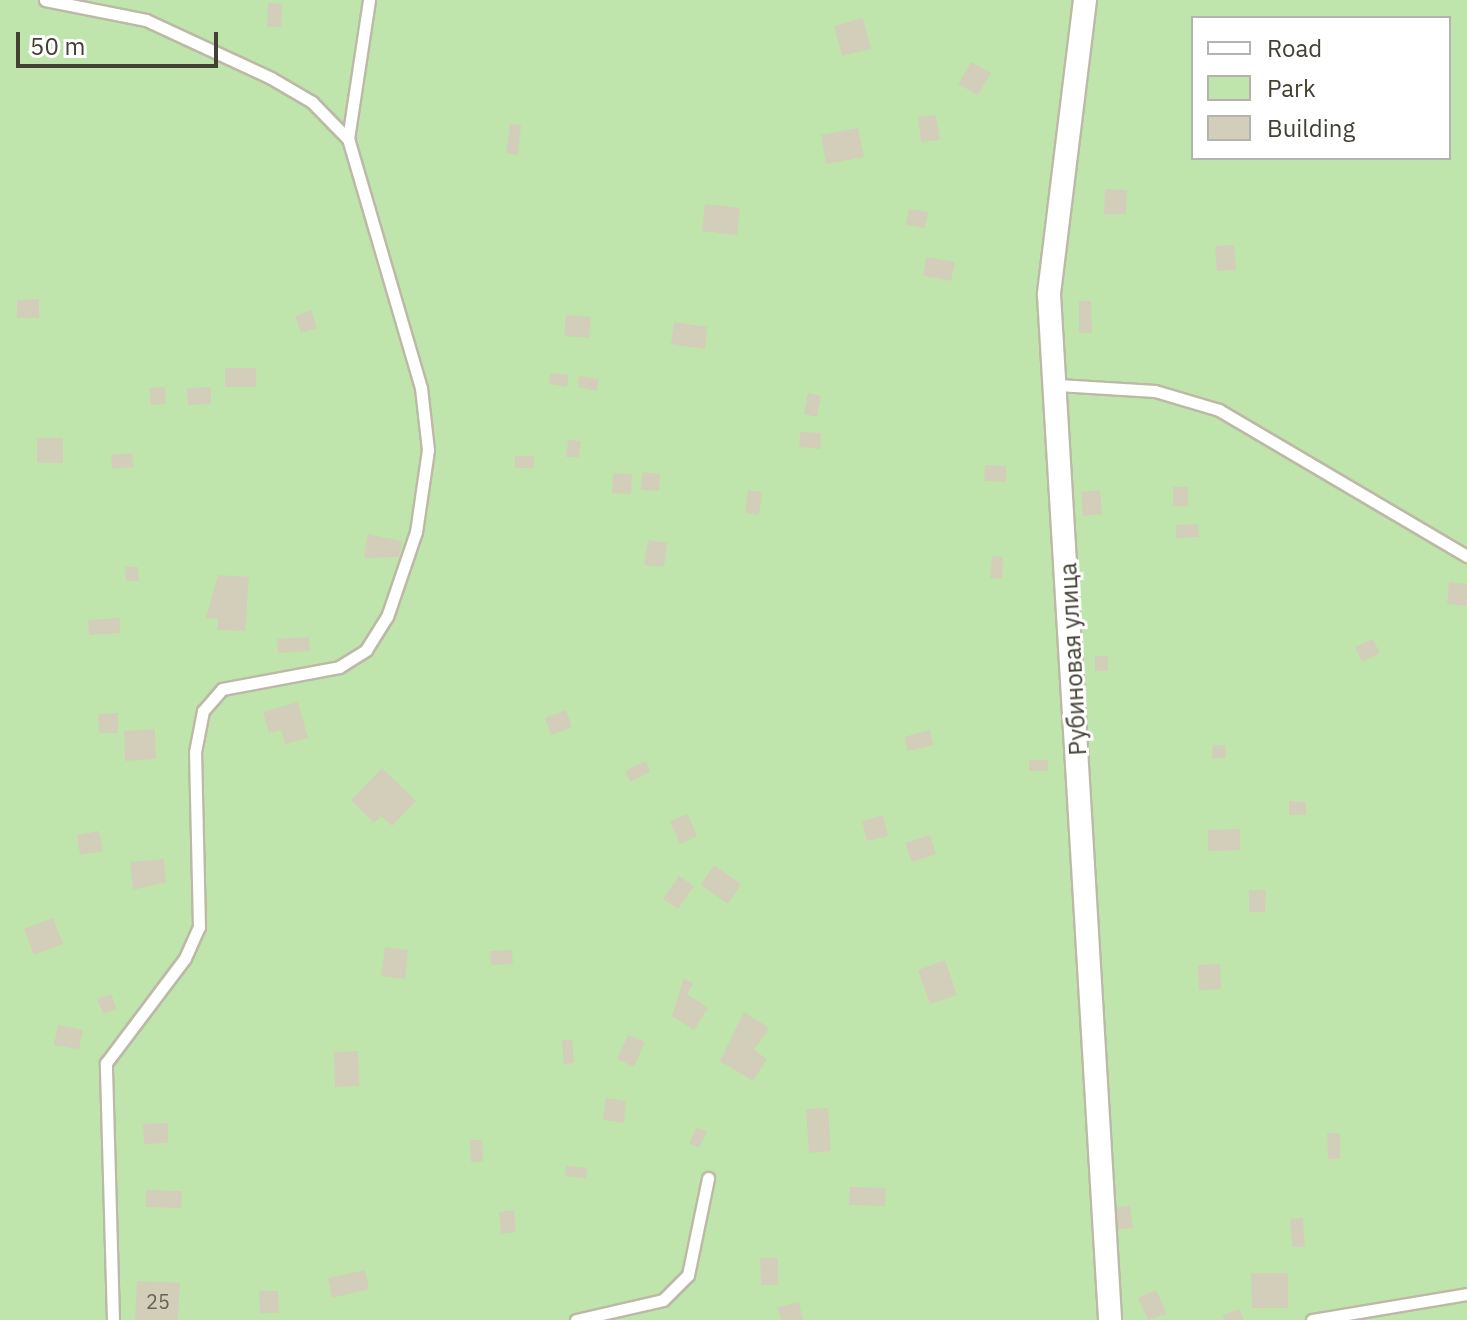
<!DOCTYPE html>
<html>
<head>
<meta charset="utf-8">
<style>
	body { margin:0 }
	#map { position:relative; width:1467px; height:1320px; overflow:hidden; background:#f1f0e3; font-family:"IBM Plex Sans",sans-serif }
	div>[style] { position:absolute }
	[style*='--x'] { left:calc(var(--x)*1px); top:calc(var(--y)*1px); width:calc(var(--w)*1px); rotate:calc(var(--a)*1deg) }
	.green>* { inset:0; background:#c0e5ac }
	.building>* { inset:0; background:#d2ceb9 }
	.roads { filter:drop-shadow(2px 0 #bcb9a6) drop-shadow(-2px 0 #bcb9a6) drop-shadow(0 2px #bcb9a6) drop-shadow(0 -2px #bcb9a6) }
	.lane>* { height:11px; margin:-5.5px; padding:0 5.5px; transform-origin:5.5px; border-radius:5.5px; background:#fff }
	.street>* { height:22px; margin:-11px; padding:0 11px; transform-origin:11px; border-radius:11px; background:#fff }
	span { translate:-50% -50%; white-space:nowrap; text-align:center; line-height:1.15; -webkit-text-stroke:6px #fff; paint-order:stroke }
	.number-label { font-size:20px; color:#676455 }
	.number-label span { -webkit-text-stroke-width:0 }
	.street-label { font-size:24px; color:#434034 }
	.legend { position:absolute; left:1191px; top:16px; width:260px; height:144px; box-sizing:border-box; background:#fff; border:2px solid #b4b3ae; margin:0; padding:10px 14px; list-style:none; font-size:24px; color:#434034 }
	.legend li { display:flex; align-items:center; gap:16px; height:40px }
	.legend b { width:40px; border:2px solid #b4b3ae }
	.scale { position:absolute; left:16px; top:32px; width:202px; height:36px; box-sizing:border-box; border:4px solid #434034; border-top:0; padding-left:10px; font-size:24px; line-height:28px; white-space:nowrap; color:#434034; -webkit-text-stroke:6px #fff; paint-order:stroke }
</style>
</head>
<body>
<div id="map">
	<div class="green">
		<i style="clip-path:polygon(evenodd,0 0,1467px 0,1467px 1320px,0 1320px,0 0,1193px 18px,1449px 18px,1449px 158px,1193px 158px,1193px 18px)"></i>
	</div>
	<div class="building">
		<i style="clip-path:polygon(268px 3px,282px 4px,281px 27px,267px 27px)"></i>
		<i style="clip-path:polygon(863px 18px,871px 49px,842px 56px,834px 26px)"></i>
		<i style="clip-path:polygon(971px 62px,991px 73px,978px 95px,958px 84px)"></i>
		<i style="clip-path:polygon(936px 115px,940px 140px,921px 142px,918px 117px)"></i>
		<i style="clip-path:polygon(510px 124px,521px 125px,518px 155px,506px 153px)"></i>
		<i style="clip-path:polygon(858px 128px,864px 157px,826px 164px,821px 135px)"></i>
		<i style="clip-path:polygon(1105px 189px,1127px 190px,1126px 214px,1104px 214px)"></i>
		<i style="clip-path:polygon(705px 204px,740px 208px,737px 235px,702px 231px)"></i>
		<i style="clip-path:polygon(909px 209px,928px 212px,925px 228px,906px 225px)"></i>
		<i style="clip-path:polygon(1234px 245px,1236px 270px,1217px 271px,1215px 246px)"></i>
		<i style="clip-path:polygon(926px 257px,955px 262px,951px 281px,923px 276px)"></i>
		<i style="clip-path:polygon(39px 299px,39px 318px,17px 318px,17px 300px)"></i>
		<i style="clip-path:polygon(1079px 301px,1091px 301px,1092px 333px,1079px 333px)"></i>
		<i style="clip-path:polygon(311px 310px,317px 328px,301px 333px,295px 316px)"></i>
		<i style="clip-path:polygon(566px 315px,591px 317px,589px 338px,564px 336px)"></i>
		<i style="clip-path:polygon(674px 322px,707px 327px,705px 349px,671px 344px)"></i>
		<i style="clip-path:polygon(225px 368px,256px 368px,256px 387px,225px 387px)"></i>
		<i style="clip-path:polygon(550px 373px,569px 375px,567px 387px,549px 384px)"></i>
		<i style="clip-path:polygon(579px 376px,599px 379px,597px 391px,578px 387px)"></i>
		<i style="clip-path:polygon(165px 387px,166px 404px,151px 405px,149px 388px)"></i>
		<i style="clip-path:polygon(211px 387px,211px 404px,188px 405px,187px 388px)"></i>
		<i style="clip-path:polygon(808px 393px,821px 396px,817px 417px,804px 414px)"></i>
		<i style="clip-path:polygon(800px 432px,821px 433px,820px 449px,799px 447px)"></i>
		<i style="clip-path:polygon(37px 438px,63px 438px,63px 463px,37px 463px)"></i>
		<i style="clip-path:polygon(568px 440px,581px 441px,579px 457px,566px 457px)"></i>
		<i style="clip-path:polygon(132px 453px,134px 467px,112px 469px,111px 455px)"></i>
		<i style="clip-path:polygon(515px 456px,534px 456px,534px 468px,515px 468px)"></i>
		<i style="clip-path:polygon(985px 465px,1006px 466px,1006px 482px,984px 481px)"></i>
		<i style="clip-path:polygon(642px 472px,660px 474px,659px 491px,641px 490px)"></i>
		<i style="clip-path:polygon(613px 473px,632px 474px,631px 494px,612px 493px)"></i>
		<i style="clip-path:polygon(1173px 487px,1188px 487px,1188px 506px,1173px 506px)"></i>
		<i style="clip-path:polygon(748px 490px,762px 492px,759px 515px,745px 513px)"></i>
		<i style="clip-path:polygon(1100px 490px,1102px 514px,1083px 516px,1081px 492px)"></i>
		<i style="clip-path:polygon(1198px 524px,1199px 537px,1176px 538px,1176px 525px)"></i>
		<i style="clip-path:polygon(368px 534px,402px 541px,399px 557px,364px 558px)"></i>
		<i style="clip-path:polygon(648px 540px,667px 543px,664px 567px,644px 565px)"></i>
		<i style="clip-path:polygon(992px 556px,1003px 557px,1002px 579px,990px 578px)"></i>
		<i style="clip-path:polygon(125px 567px,138px 567px,139px 581px,126px 581px)"></i>
		<i style="clip-path:polygon(218px 575px,249px 577px,245px 631px,217px 630px,218px 619px,206px 618px)"></i>
		<i style="clip-path:polygon(1449px 582px,1467px 584px,1467px 606px,1447px 604px)"></i>
		<i style="clip-path:polygon(120px 618px,120px 633px,89px 635px,88px 620px)"></i>
		<i style="clip-path:polygon(309px 637px,310px 651px,278px 653px,277px 639px)"></i>
		<i style="clip-path:polygon(1373px 639px,1380px 653px,1362px 662px,1355px 647px)"></i>
		<i style="clip-path:polygon(1095px 656px,1108px 656px,1108px 671px,1095px 671px)"></i>
		<i style="clip-path:polygon(298px 702px,308px 738px,285px 744px,281px 730px,269px 733px,263px 712px)"></i>
		<i style="clip-path:polygon(566px 710px,572px 727px,551px 735px,545px 718px)"></i>
		<i style="clip-path:polygon(118px 713px,118px 733px,99px 733px,98px 714px)"></i>
		<i style="clip-path:polygon(155px 729px,156px 759px,125px 761px,124px 731px)"></i>
		<i style="clip-path:polygon(930px 730px,933px 745px,908px 751px,904px 737px)"></i>
		<i style="clip-path:polygon(1213px 745px,1225px 745px,1226px 758px,1212px 759px)"></i>
		<i style="clip-path:polygon(1029px 760px,1048px 760px,1048px 771px,1029px 771px)"></i>
		<i style="clip-path:polygon(646px 761px,650px 772px,630px 782px,625px 771px)"></i>
		<i style="clip-path:polygon(382px 768px,416px 801px,392px 826px,381px 816px,374px 823px,351px 800px)"></i>
		<i style="clip-path:polygon(1289px 801px,1306px 802px,1306px 815px,1289px 815px)"></i>
		<i style="clip-path:polygon(688px 814px,697px 836px,680px 844px,670px 821px)"></i>
		<i style="clip-path:polygon(883px 815px,888px 836px,867px 841px,862px 821px)"></i>
		<i style="clip-path:polygon(1240px 829px,1240px 850px,1208px 851px,1208px 830px)"></i>
		<i style="clip-path:polygon(99px 831px,103px 851px,80px 855px,77px 835px)"></i>
		<i style="clip-path:polygon(930px 835px,936px 854px,912px 862px,905px 843px)"></i>
		<i style="clip-path:polygon(164px 859px,166px 882px,133px 890px,130px 862px)"></i>
		<i style="clip-path:polygon(714px 865px,741px 884px,728px 904px,701px 885px)"></i>
		<i style="clip-path:polygon(679px 876px,694px 886px,678px 909px,663px 899px)"></i>
		<i style="clip-path:polygon(1249px 890px,1266px 890px,1265px 912px,1249px 912px)"></i>
		<i style="clip-path:polygon(53px 918px,63px 944px,34px 955px,24px 929px)"></i>
		<i style="clip-path:polygon(385px 947px,408px 950px,405px 979px,381px 976px)"></i>
		<i style="clip-path:polygon(512px 950px,513px 964px,491px 965px,490px 951px)"></i>
		<i style="clip-path:polygon(945px 960px,957px 995px,930px 1004px,918px 970px)"></i>
		<i style="clip-path:polygon(1220px 964px,1221px 989px,1199px 990px,1198px 965px)"></i>
		<i style="clip-path:polygon(684px 978px,693px 984px,687px 994px,708px 1008px,694px 1030px,672px 1016px)"></i>
		<i style="clip-path:polygon(111px 994px,117px 1009px,103px 1014px,97px 999px)"></i>
		<i style="clip-path:polygon(744px 1012px,769px 1028px,754px 1050px,767px 1059px,753px 1081px,720px 1061px)"></i>
		<i style="clip-path:polygon(58px 1025px,83px 1030px,79px 1049px,54px 1045px)"></i>
		<i style="clip-path:polygon(628px 1035px,645px 1042px,634px 1067px,617px 1059px)"></i>
		<i style="clip-path:polygon(562px 1040px,572px 1040px,574px 1063px,564px 1064px)"></i>
		<i style="clip-path:polygon(358px 1051px,359px 1086px,335px 1087px,334px 1052px)"></i>
		<i style="clip-path:polygon(606px 1098px,626px 1101px,624px 1123px,603px 1120px)"></i>
		<i style="clip-path:polygon(828px 1108px,831px 1151px,809px 1153px,806px 1109px)"></i>
		<i style="clip-path:polygon(168px 1123px,168px 1143px,144px 1144px,143px 1124px)"></i>
		<i style="clip-path:polygon(697px 1127px,707px 1132px,699px 1148px,689px 1143px)"></i>
		<i style="clip-path:polygon(1327px 1133px,1340px 1133px,1340px 1159px,1328px 1159px)"></i>
		<i style="clip-path:polygon(470px 1140px,482px 1140px,483px 1161px,471px 1162px)"></i>
		<i style="clip-path:polygon(566px 1166px,587px 1168px,586px 1178px,565px 1176px)"></i>
		<i style="clip-path:polygon(850px 1187px,886px 1188px,885px 1206px,849px 1205px)"></i>
		<i style="clip-path:polygon(146px 1190px,182px 1191px,181px 1208px,146px 1207px)"></i>
		<i style="clip-path:polygon(1130px 1206px,1133px 1228px,1113px 1230px,1111px 1208px)"></i>
		<i style="clip-path:polygon(514px 1210px,516px 1232px,501px 1234px,499px 1212px)"></i>
		<i style="clip-path:polygon(1303px 1218px,1305px 1247px,1292px 1247px,1290px 1219px)"></i>
		<i style="clip-path:polygon(760px 1258px,778px 1258px,778px 1285px,761px 1285px)"></i>
		<i style="clip-path:polygon(365px 1270px,369px 1289px,332px 1298px,328px 1278px)"></i>
		<i style="clip-path:polygon(1251px 1273px,1288px 1273px,1288px 1308px,1252px 1308px)"></i>
		<i style="clip-path:polygon(137px 1281px,180px 1283px,178px 1320px,135px 1320px)"></i>
		<i style="clip-path:polygon(1156px 1290px,1167px 1314px,1148px 1320px,1138px 1298px)"></i>
		<i style="clip-path:polygon(259px 1291px,278px 1291px,279px 1313px,260px 1313px)"></i>
		<i style="clip-path:polygon(799px 1302px,803px 1320px,781px 1320px,777px 1307px)"></i>
		<i style="clip-path:polygon(1239px 1309px,1244px 1320px,1224px 1320px,1222px 1316px)"></i>
	</div>
	<div class="roads">
		<div class="lane">
			<i style="--x:45;--y:0;--w:103;--a:11.2"></i>
			<i style="--x:146;--y:20;--w:138;--a:24.9"></i>
			<i style="--x:271;--y:78;--w:48;--a:30.3"></i>
			<i style="--x:312;--y:102;--w:52;--a:45.8"></i>
			<i style="--x:1058;--y:385;--w:97;--a:3.5"></i>
			<i style="--x:1155;--y:391;--w:67;--a:16.5"></i>
			<i style="--x:1219;--y:410;--w:288;--a:30.5"></i>
			<i style="--x:113;--y:1320;--w:257;--a:-91.6"></i>
			<i style="--x:106;--y:1063;--w:131;--a:-53"></i>
			<i style="--x:185;--y:958;--w:34;--a:-66"></i>
			<i style="--x:199;--y:927;--w:175;--a:-91.3"></i>
			<i style="--x:195;--y:752;--w:42;--a:-79"></i>
			<i style="--x:203;--y:711;--w:29;--a:-49"></i>
			<i style="--x:222;--y:689;--w:119;--a:-10.6"></i>
			<i style="--x:339;--y:667;--w:32;--a:-32"></i>
			<i style="--x:366;--y:650;--w:39;--a:-58"></i>
			<i style="--x:387;--y:617;--w:90;--a:-71.2"></i>
			<i style="--x:416;--y:532;--w:83;--a:-81.7"></i>
			<i style="--x:428;--y:450;--w:62;--a:-96.4"></i>
			<i style="--x:421;--y:388;--w:259;--a:-106.3"></i>
			<i style="--x:348;--y:139;--w:141;--a:-81.4"></i>
			<i style="--x:576;--y:1320;--w:89;--a:-12.9"></i>
			<i style="--x:663;--y:1300;--w:35;--a:-45"></i>
			<i style="--x:688;--y:1275;--w:99;--a:-78.3"></i>
			<i style="--x:1312;--y:1320;--w:157;--a:-9.5"></i>
		</div>
		<div class="street">
			<i style="--x:1085;--y:0;--w:297;--a:97"></i>
			<i style="--x:1049;--y:295;--w:1027;--a:86.59"></i>
		</div>
	</div>
	<div class="number-label">
		<span style="left:158px;top:1301px">25</span>
	</div>
	<div class="street-label">
		<span style="left:1073px;top:659px;rotate:-93deg">Рубиновая улица</span>
	</div>
	<ul class="legend">
	<li><b style="height:10px;background:#fff"></b>Road</li>
	<li><b style="height:22px;background:#c0e5ac"></b>Park</li>
	<li><b style="height:22px;background:#d2ceb9"></b>Building</li>
	</ul>
	<div class="scale">50 m</div>
</div>
</body>
</html>
